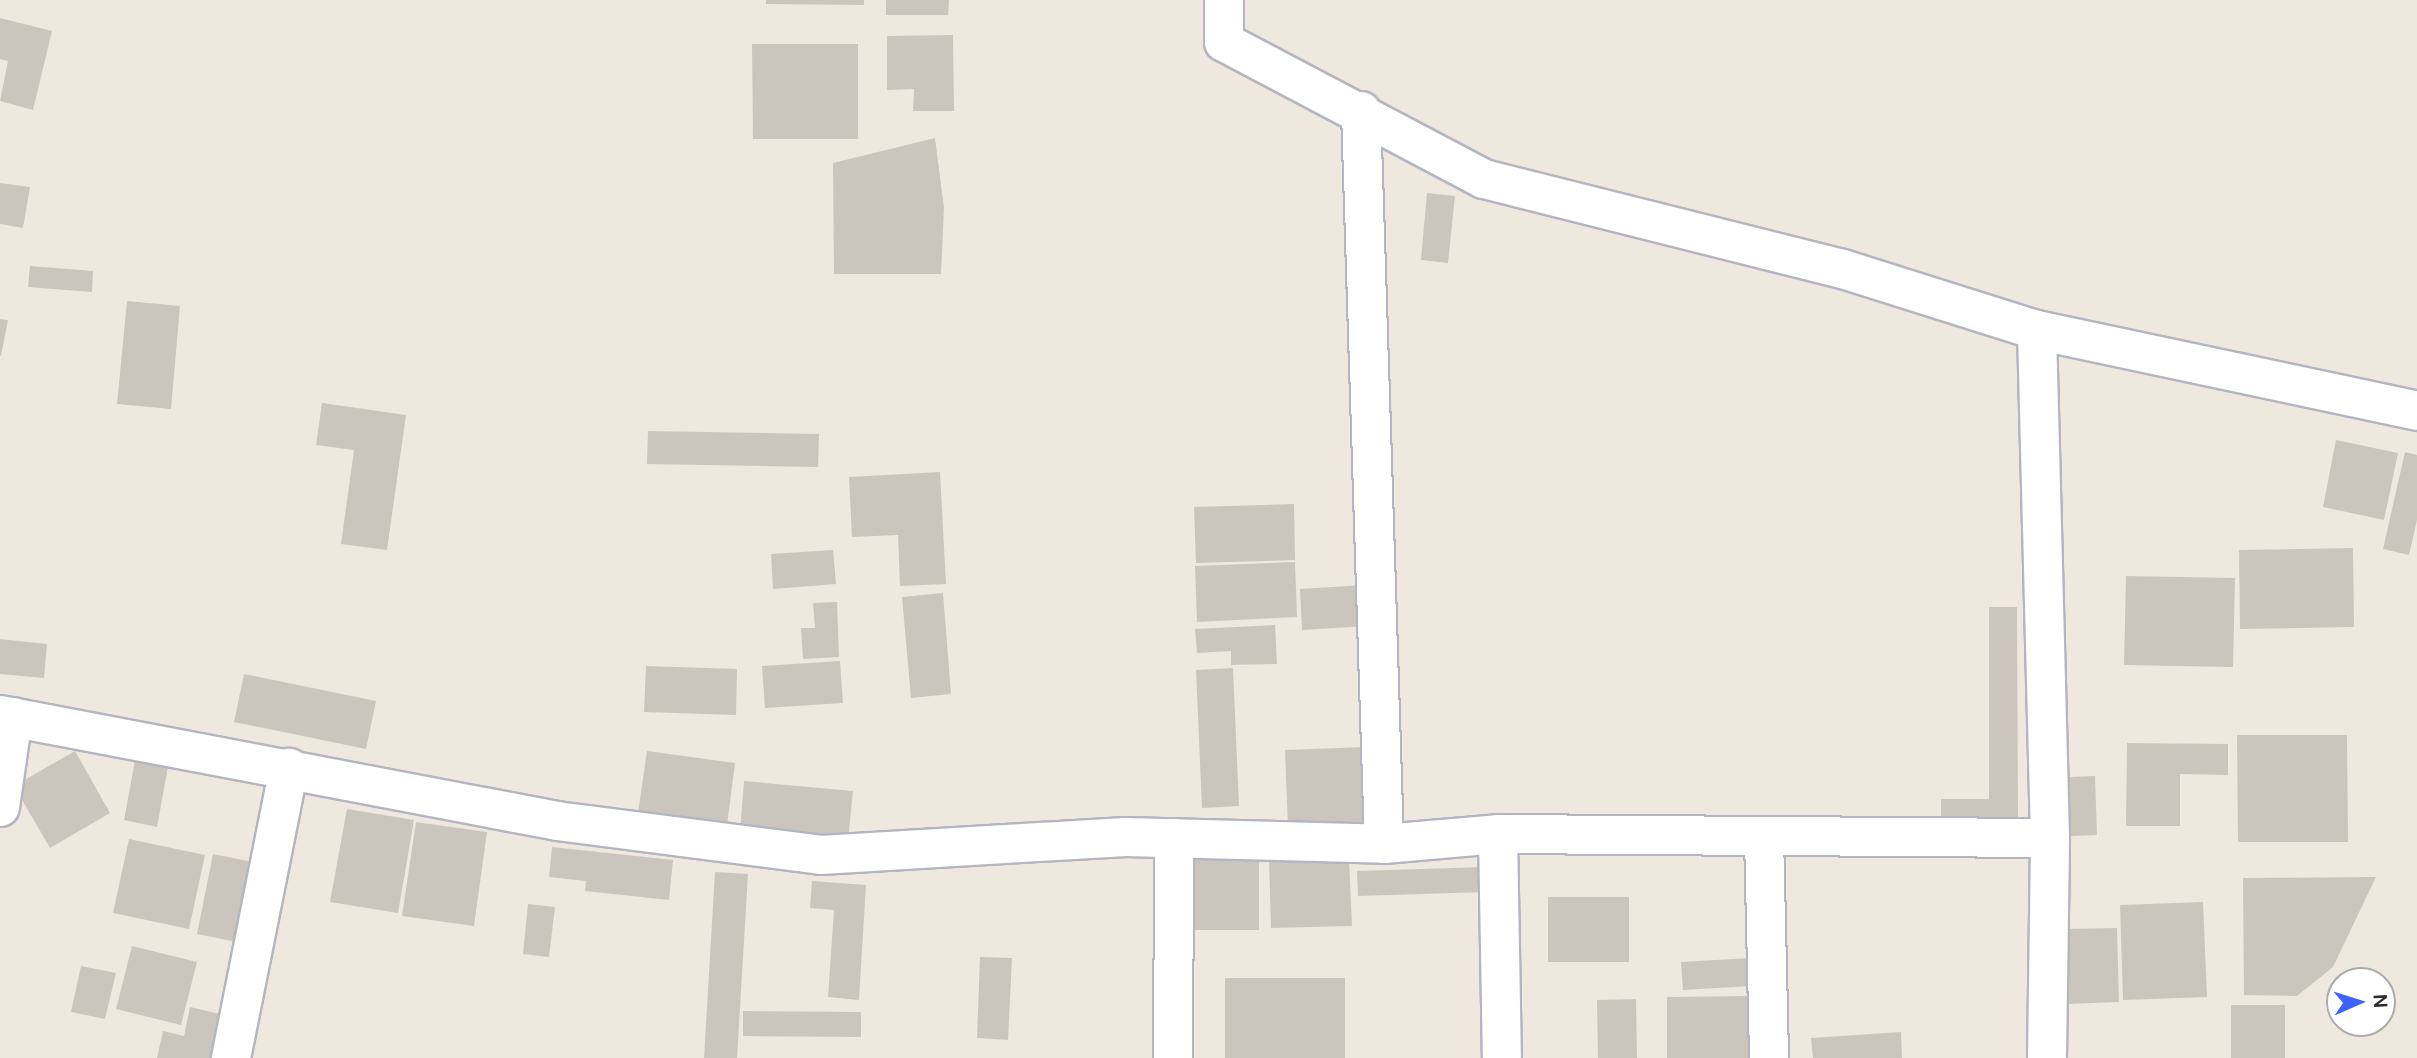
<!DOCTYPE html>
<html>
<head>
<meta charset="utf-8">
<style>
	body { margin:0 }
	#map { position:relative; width:2417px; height:1058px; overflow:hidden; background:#efe8df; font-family:"DM Sans",sans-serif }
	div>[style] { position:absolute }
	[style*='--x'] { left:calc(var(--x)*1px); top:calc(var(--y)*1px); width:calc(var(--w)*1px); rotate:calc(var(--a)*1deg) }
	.building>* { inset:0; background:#cbc6bd }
	.roads { filter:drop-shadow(2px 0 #b3b6c1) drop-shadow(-2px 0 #b3b6c1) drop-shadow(0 2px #b3b6c1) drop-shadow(0 -2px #b3b6c1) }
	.minor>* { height:38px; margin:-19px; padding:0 19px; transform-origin:19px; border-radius:19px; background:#fff }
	span { translate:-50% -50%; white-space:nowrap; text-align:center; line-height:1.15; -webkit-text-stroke:5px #fff; paint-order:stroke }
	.north { position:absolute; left:2326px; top:967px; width:70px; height:70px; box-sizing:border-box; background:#fff; border:2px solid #ababab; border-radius:50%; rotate:87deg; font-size:19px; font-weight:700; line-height:28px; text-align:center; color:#2d2d2d }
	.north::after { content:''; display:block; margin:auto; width:24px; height:32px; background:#3c62ff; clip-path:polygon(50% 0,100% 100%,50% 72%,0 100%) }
</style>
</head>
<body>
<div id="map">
	<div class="building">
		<i style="clip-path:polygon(766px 0,864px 0,864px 5px,766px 4px)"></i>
		<i style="clip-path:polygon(886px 0,949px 0,948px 15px,886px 15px)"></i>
		<i style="clip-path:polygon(0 18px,52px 31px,33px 110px,0 101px,8px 61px,0 59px)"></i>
		<i style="clip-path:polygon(953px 35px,954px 111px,913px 111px,914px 89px,887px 90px,887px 36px)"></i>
		<i style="clip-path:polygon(752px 44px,858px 44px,858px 139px,753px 139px)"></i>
		<i style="clip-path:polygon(935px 138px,944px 208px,941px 274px,834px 274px,833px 163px)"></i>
		<i style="clip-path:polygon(0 183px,30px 187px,23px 228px,0 224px)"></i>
		<i style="clip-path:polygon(1427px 193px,1455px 196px,1448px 263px,1421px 260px)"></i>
		<i style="clip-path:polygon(30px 266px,93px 271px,92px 292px,28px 287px)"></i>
		<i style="clip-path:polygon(127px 301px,180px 306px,171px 409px,117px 404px)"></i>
		<i style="clip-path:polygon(0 319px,8px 320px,1px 356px,0 356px)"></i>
		<i style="clip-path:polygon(322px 403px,406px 415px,387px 550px,341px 544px,354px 450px,316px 445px)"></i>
		<i style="clip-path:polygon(648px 431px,819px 434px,818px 467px,647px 464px)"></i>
		<i style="clip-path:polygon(2336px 440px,2398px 453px,2384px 520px,2323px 507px)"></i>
		<i style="clip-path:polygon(2405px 452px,2417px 455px,2417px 520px,2409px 555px,2383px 549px)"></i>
		<i style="clip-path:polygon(940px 472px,946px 584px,900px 586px,898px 535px,852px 537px,849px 477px)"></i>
		<i style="clip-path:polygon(1294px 504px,1295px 560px,1196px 563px,1194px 507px)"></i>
		<i style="clip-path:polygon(2353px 548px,2354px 627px,2240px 629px,2239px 550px)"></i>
		<i style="clip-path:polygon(833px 550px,836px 584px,773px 589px,771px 554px)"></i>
		<i style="clip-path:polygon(1295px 562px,1297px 617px,1197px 622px,1195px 566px)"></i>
		<i style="clip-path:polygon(2126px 576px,2235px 578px,2233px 667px,2124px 665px)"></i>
		<i style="clip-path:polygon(1364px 585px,1367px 626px,1302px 630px,1300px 589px)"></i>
		<i style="clip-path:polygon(943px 593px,951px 694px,911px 698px,902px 597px)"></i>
		<i style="clip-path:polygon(837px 602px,839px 657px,803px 659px,801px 628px,815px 628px,813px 603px)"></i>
		<i style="clip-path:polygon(1989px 607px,2017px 607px,2018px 820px,1941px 820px,1941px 799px,1989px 799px)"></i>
		<i style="clip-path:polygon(1275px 625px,1277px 664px,1231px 665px,1231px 651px,1197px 653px,1195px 629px)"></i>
		<i style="clip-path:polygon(0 639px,47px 644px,44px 678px,0 674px)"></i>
		<i style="clip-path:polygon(840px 661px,843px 703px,765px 708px,762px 666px)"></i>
		<i style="clip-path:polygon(646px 666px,737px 669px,736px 715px,644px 712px)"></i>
		<i style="clip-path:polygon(1233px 668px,1239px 806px,1202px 808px,1196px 670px)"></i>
		<i style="clip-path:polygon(244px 674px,376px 701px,366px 749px,234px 722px)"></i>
		<i style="clip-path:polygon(2237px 735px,2347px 735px,2348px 842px,2238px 842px)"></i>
		<i style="clip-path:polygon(2127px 743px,2228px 744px,2228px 775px,2180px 774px,2180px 826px,2126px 826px)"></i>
		<i style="clip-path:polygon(1365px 747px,1369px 824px,1288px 827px,1285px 750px)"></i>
		<i style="clip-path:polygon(75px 751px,110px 813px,50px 848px,14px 786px)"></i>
		<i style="clip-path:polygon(647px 751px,735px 763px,726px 833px,637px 820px)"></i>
		<i style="clip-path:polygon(135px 760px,168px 767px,157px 827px,124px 820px)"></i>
		<i style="clip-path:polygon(2095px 776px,2097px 835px,2070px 836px,2068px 777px)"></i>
		<i style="clip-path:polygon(744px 781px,853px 791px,848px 841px,740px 832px)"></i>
		<i style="clip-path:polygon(347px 809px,414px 820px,398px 913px,330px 902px)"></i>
		<i style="clip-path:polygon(416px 822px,487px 832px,474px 926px,402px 916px)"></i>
		<i style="clip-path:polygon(129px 839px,205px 855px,189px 929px,113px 913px)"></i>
		<i style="clip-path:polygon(552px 847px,673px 860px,669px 900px,585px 891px,586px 881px,549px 877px)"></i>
		<i style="clip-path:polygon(213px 854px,253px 862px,237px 942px,197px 934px)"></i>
		<i style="clip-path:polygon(1191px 856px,1259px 856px,1259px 930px,1191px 930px)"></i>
		<i style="clip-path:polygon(1349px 859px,1352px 926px,1271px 928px,1269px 860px)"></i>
		<i style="clip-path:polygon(1486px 867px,1487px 892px,1358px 896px,1357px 871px)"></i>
		<i style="clip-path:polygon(715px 872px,748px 874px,737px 1058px,704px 1058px)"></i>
		<i style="clip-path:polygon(2376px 877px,2333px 967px,2297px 996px,2244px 995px,2243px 878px)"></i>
		<i style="clip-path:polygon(812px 881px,866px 885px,859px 1000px,828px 997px,834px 910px,810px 908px)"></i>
		<i style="clip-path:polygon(1548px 897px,1629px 897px,1629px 962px,1548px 962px)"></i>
		<i style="clip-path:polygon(2203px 902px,2207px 997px,2123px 1000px,2120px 905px)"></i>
		<i style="clip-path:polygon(528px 904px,555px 907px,549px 957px,523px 954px)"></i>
		<i style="clip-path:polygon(2117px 928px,2119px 1002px,2067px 1004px,2065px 929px)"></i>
		<i style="clip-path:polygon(132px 946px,197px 962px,181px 1025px,116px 1009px)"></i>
		<i style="clip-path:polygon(980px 957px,1012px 958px,1008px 1040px,977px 1038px)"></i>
		<i style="clip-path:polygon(1750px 958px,1752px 986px,1683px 990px,1681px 962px)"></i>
		<i style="clip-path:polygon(81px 966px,116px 973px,105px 1019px,71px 1012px)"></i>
		<i style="clip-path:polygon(1225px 978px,1345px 978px,1345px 1058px,1225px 1058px)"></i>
		<i style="clip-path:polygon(1750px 996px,1750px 1058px,1667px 1058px,1667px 997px)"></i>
		<i style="clip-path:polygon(1636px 999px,1637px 1058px,1598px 1058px,1597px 1000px)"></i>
		<i style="clip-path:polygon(2231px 1005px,2285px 1005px,2285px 1058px,2231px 1058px)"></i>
		<i style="clip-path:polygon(190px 1007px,224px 1015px,214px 1058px,157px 1058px,163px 1031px,184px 1036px)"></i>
		<i style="clip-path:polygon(743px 1011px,861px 1012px,861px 1037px,743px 1036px)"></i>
		<i style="clip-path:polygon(1901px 1032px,1902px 1058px,1813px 1058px,1811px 1038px)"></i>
	</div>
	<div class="roads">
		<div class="minor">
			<i style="--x:1224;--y:0;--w:42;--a:90"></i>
			<i style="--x:1224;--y:42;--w:294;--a:27.8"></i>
			<i style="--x:1484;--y:179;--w:370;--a:14.1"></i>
			<i style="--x:1843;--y:269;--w:203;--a:17.5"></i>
			<i style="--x:2037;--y:330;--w:389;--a:12"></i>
			<i style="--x:1361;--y:111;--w:733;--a:88.2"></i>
			<i style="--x:0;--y:715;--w:567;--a:10.77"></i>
			<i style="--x:557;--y:821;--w:266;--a:7.3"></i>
			<i style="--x:821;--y:855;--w:305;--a:-3.4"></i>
			<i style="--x:1125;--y:837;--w:259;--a:1.5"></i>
			<i style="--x:1384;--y:844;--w:114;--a:-5"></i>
			<i style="--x:1498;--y:834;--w:552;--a:0.42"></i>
			<i style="--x:2050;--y:838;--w:508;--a:-91.47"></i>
			<i style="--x:0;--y:807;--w:91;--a:-81.8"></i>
			<i style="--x:1498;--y:834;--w:224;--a:89"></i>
			<i style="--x:1764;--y:836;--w:222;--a:88.7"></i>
			<i style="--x:231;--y:1058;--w:296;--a:-78.7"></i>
			<i style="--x:1173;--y:1058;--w:220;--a:-89.7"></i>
			<i style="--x:2047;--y:1058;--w:220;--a:-89.2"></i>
		</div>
	</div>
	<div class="north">N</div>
</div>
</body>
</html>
